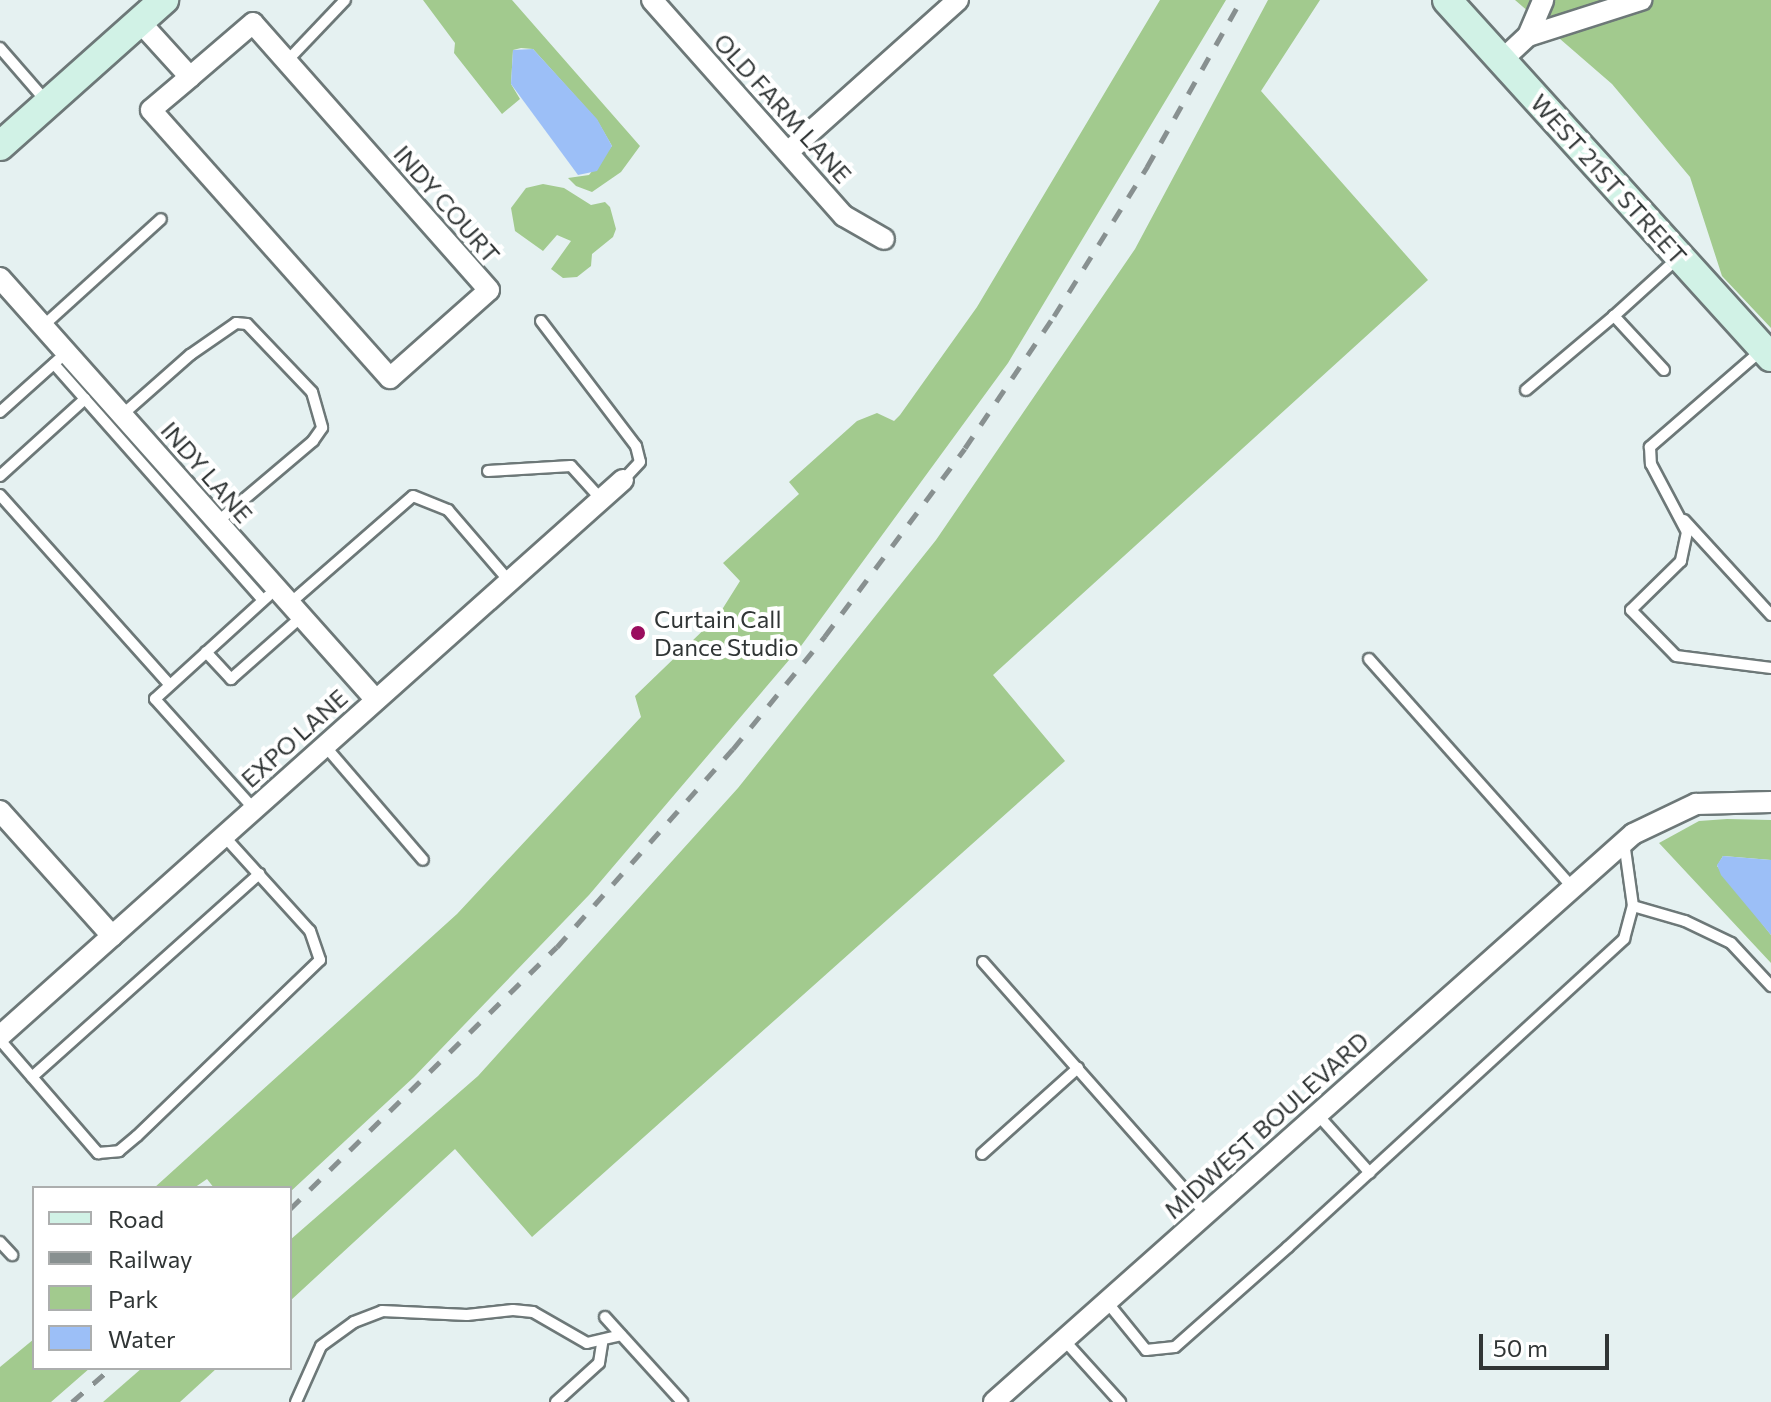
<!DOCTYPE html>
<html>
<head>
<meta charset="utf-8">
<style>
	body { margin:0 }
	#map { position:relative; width:1771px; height:1402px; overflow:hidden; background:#e5f1f1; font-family:Commissioner,sans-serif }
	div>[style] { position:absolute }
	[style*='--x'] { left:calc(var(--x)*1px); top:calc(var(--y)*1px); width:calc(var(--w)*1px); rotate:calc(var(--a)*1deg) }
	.green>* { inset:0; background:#a2ca8e }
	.water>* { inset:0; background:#9cbff7 }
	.roads { filter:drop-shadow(2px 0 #6d7878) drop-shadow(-2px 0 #6d7878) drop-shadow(0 2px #6d7878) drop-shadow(0 -2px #6d7878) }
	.lane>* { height:10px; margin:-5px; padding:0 5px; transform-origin:5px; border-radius:5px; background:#fff }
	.street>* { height:20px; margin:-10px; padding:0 10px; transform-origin:10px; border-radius:10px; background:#fff }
	.secondary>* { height:28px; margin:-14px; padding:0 14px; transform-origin:14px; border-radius:14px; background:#d1f2e6 }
	.rail>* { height:5px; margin-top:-2.5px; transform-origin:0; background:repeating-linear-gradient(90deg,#889090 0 14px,transparent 0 28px) }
	.dots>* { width:22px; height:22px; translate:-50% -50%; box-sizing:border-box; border:4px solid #fff; border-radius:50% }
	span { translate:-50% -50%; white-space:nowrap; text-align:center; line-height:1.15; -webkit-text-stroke:8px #fff; paint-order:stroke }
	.street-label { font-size:24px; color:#303535 }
	.poi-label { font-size:24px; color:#303535 }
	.left { translate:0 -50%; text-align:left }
	.legend { position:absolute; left:32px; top:1186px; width:260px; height:184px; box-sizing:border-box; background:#fff; border:2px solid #acaeae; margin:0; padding:10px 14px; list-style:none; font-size:24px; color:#303535 }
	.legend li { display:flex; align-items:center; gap:16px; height:40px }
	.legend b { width:40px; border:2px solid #acaeae }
	.scale { position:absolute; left:1479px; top:1334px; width:130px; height:36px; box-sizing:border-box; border:4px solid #303535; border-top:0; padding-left:10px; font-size:24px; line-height:28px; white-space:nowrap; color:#303535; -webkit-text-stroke:6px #fff; paint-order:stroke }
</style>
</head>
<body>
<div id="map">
	<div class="green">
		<i style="clip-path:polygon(423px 0,512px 0,640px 146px,621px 172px,592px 192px,576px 186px,568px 178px,589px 175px,612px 146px,597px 120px,533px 49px,521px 48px,513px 50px,511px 84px,520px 99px,502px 114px,454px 53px,455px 43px)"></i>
		<i style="clip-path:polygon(1160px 0,1226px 0,1008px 363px,801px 646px,589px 895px,414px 1077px,290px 1192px,214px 1188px,207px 1179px,194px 1188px,154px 1188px,457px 914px,641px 717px,635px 696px,718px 616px,740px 581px,723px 563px,799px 494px,789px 482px,857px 421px,877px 413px,894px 421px,900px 415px,977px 307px)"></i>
		<i style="clip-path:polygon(1268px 0,1320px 0,1261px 91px,1428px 280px,993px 675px,1065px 761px,532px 1237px,455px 1149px,290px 1301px,290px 1240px,478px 1076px,738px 788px,936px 540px,1135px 249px)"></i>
		<i style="clip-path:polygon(1515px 0,1771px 0,1771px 328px,1722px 276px,1690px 177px,1612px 84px)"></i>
		<i style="clip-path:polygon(543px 184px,564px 188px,591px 205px,605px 202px,610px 207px,616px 229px,613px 237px,592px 254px,591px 266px,577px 277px,563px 278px,551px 269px,571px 241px,557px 235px,543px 251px,515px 231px,511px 208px,526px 188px)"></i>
		<i style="clip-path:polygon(1727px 819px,1771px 820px,1771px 860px,1723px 856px,1717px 866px,1771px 935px,1771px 963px,1659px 843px,1699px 821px)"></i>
		<i style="clip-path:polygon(34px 1339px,34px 1368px,90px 1368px,51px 1402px,0 1402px,0 1367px)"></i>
		<i style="clip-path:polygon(142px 1368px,217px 1368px,180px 1402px,103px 1402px)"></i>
	</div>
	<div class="water">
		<i style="clip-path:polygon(533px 49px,597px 119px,612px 146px,597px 171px,578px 175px,511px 84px,513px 50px)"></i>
		<i style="clip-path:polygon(1723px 856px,1771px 860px,1771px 935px,1721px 875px,1717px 865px)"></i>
	</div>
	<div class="roads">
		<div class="lane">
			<i style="--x:0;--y:48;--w:70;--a:49"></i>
			<i style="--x:287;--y:61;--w:84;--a:-46.4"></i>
			<i style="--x:541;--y:321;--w:157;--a:52.8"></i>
			<i style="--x:636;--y:446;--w:16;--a:76"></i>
			<i style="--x:640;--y:462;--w:25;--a:133"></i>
			<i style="--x:43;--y:326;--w:159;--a:-42.2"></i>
			<i style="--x:1763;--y:349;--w:150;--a:139.1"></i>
			<i style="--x:1650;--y:447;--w:17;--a:87"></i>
			<i style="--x:1651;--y:464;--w:77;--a:62.1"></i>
			<i style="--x:1687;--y:532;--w:30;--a:102"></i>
			<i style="--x:1681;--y:561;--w:70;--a:135.6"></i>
			<i style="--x:1631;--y:610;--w:64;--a:45.6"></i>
			<i style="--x:1676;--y:656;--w:96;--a:7.2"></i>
			<i style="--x:54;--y:364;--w:315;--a:48.5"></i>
			<i style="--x:1664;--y:370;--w:74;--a:-132.8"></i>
			<i style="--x:1614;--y:316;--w:86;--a:-42.2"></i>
			<i style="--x:1526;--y:390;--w:115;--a:-40.1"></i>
			<i style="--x:0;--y:412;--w:78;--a:-41.9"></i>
			<i style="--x:122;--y:415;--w:91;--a:-41.4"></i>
			<i style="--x:190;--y:355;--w:56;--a:-34.8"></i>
			<i style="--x:236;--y:323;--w:11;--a:5"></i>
			<i style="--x:247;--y:324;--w:94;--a:46.3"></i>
			<i style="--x:312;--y:392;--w:37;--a:74"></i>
			<i style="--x:322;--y:428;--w:16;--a:125"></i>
			<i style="--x:313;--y:441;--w:126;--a:139.8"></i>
			<i style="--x:488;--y:471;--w:83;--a:-3.4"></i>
			<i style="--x:571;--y:466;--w:45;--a:47.7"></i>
			<i style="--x:0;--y:476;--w:115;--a:-42.2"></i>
			<i style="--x:0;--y:495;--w:254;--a:48.2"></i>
			<i style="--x:1684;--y:520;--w:129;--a:47.5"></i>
			<i style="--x:289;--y:604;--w:164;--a:-41.1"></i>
			<i style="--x:413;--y:496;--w:38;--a:22"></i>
			<i style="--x:448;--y:510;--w:94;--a:49.3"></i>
			<i style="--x:206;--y:652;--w:37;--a:47"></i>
			<i style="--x:231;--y:679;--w:94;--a:-41.5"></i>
			<i style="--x:1369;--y:659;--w:305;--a:48.3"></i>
			<i style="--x:325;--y:746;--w:150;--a:49.3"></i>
			<i style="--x:254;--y:809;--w:148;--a:-132"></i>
			<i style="--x:155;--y:699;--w:153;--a:-42.3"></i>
			<i style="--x:1633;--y:906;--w:54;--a:16.1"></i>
			<i style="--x:1685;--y:921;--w:51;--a:25.6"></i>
			<i style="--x:1731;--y:943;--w:59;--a:47.1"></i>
			<i style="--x:983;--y:962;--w:337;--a:48.5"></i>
			<i style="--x:0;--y:1040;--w:150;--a:49.1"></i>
			<i style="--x:98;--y:1153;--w:21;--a:-5"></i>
			<i style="--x:119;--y:1151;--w:23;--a:-40"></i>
			<i style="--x:137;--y:1136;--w:254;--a:-43.9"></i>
			<i style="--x:320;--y:960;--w:31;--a:-109"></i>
			<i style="--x:310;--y:931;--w:128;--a:-132.2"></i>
			<i style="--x:32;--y:1077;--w:305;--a:-41.8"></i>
			<i style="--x:1317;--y:1114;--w:79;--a:48.1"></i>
			<i style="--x:982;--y:1154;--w:129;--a:-41.9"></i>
			<i style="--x:0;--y:1242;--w:18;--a:47"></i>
			<i style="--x:1107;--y:1302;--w:62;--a:50.9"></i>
			<i style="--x:1146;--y:1350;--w:29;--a:-6"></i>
			<i style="--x:1175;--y:1347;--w:151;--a:-41.5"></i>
			<i style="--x:1288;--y:1247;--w:456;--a:-42.5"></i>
			<i style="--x:1624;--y:939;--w:34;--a:-75"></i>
			<i style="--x:1633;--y:906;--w:65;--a:-98"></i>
			<i style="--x:605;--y:1317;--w:115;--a:47.8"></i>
			<i style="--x:1064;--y:1340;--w:84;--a:47.9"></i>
			<i style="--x:296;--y:1402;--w:61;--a:-65.9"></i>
			<i style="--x:321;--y:1346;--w:41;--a:-36"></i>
			<i style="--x:354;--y:1322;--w:30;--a:-21"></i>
			<i style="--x:382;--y:1311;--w:85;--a:2.7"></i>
			<i style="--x:467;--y:1315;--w:46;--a:-6.2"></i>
			<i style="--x:513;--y:1310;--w:20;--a:6"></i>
			<i style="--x:533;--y:1312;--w:62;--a:29.9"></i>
			<i style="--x:587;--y:1343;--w:35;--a:-13"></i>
			<i style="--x:556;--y:1402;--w:58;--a:-42.2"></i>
			<i style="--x:599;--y:1363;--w:20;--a:-81"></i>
		</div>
		<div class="street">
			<i style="--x:652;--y:0;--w:289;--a:48.4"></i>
			<i style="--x:844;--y:216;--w:46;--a:29.9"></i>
			<i style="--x:140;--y:22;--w:74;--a:47.7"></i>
			<i style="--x:190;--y:77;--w:51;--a:139.8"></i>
			<i style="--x:151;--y:110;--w:359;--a:48.3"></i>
			<i style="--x:390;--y:378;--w:132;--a:-41.6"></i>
			<i style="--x:489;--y:290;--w:356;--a:-131.5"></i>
			<i style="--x:253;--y:23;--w:83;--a:139.4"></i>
			<i style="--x:1528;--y:36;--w:119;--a:-17.7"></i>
			<i style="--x:1502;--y:60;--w:35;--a:-43"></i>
			<i style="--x:1528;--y:36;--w:39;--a:-67"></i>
			<i style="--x:788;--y:152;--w:228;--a:-41.8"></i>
			<i style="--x:0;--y:278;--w:565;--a:48.3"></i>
			<i style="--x:0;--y:811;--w:168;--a:48.1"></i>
			<i style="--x:0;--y:1036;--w:835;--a:-41.75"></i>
			<i style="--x:994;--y:1402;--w:855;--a:-41.63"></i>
			<i style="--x:1633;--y:834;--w:70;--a:-25.5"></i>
			<i style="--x:1696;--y:804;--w:75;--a:-1.5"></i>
		</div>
		<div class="secondary">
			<i style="--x:1447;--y:0;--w:482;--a:47.8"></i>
			<i style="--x:0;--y:146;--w:220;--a:-41.7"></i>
		</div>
	</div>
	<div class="rail">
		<i style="--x:290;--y:1209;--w:374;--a:-44.5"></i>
		<i style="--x:557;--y:947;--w:265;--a:-48.4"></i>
		<i style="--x:733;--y:749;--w:146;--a:-50.8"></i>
		<i style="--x:825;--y:636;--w:234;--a:-53.3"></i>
		<i style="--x:965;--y:448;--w:159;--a:-56"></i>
		<i style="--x:1054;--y:316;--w:176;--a:-58"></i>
		<i style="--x:1147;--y:167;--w:192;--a:-60.6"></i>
		<i style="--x:72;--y:1402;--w:52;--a:-41.1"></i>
	</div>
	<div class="dots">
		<i style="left:638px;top:633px;background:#9a0d5e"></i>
	</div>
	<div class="street-label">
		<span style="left:783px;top:108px;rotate:48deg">OLD FARM LANE</span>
		<span style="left:1609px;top:179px;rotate:48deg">WEST 21ST STREET</span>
		<span style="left:447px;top:204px;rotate:49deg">INDY COURT</span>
		<span style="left:207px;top:472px;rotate:49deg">INDY LANE</span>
		<span style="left:294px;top:738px;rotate:-42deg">EXPO LANE</span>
		<span style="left:1266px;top:1125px;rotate:-42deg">MIDWEST BOULEVARD</span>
	</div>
	<div class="poi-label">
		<span class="left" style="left:654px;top:633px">Curtain Call<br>Dance Studio</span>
	</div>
	<ul class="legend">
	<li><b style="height:10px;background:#d1f2e6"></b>Road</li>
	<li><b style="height:10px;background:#889090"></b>Railway</li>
	<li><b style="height:22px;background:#a2ca8e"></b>Park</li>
	<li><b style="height:22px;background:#9cbff7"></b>Water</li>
	</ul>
	<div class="scale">50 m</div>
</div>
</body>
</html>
